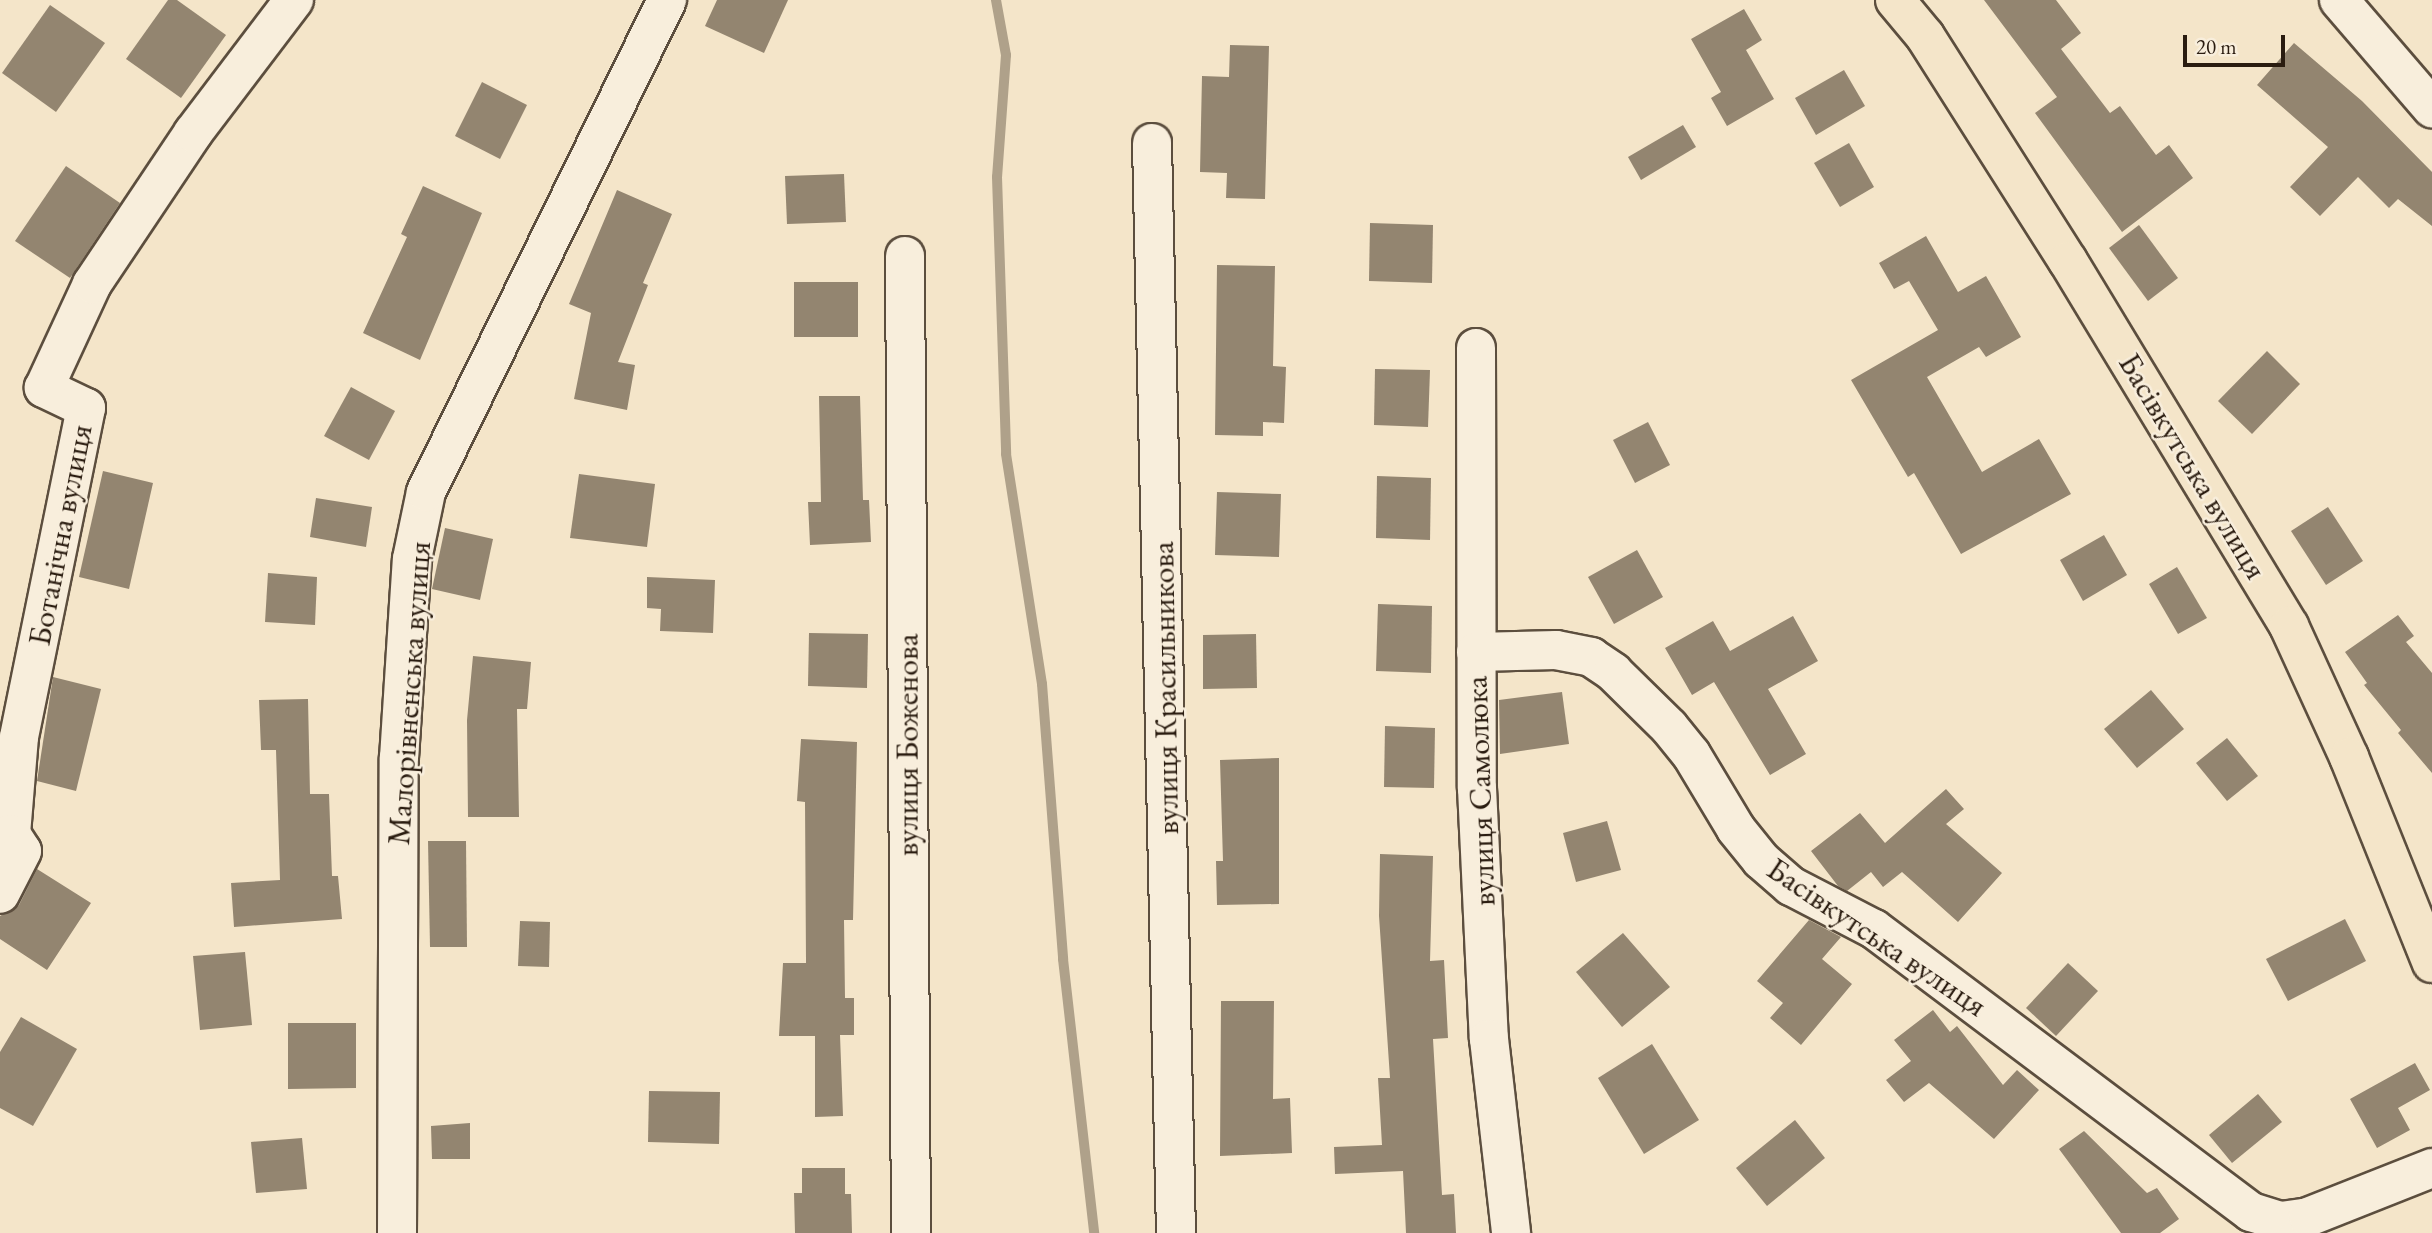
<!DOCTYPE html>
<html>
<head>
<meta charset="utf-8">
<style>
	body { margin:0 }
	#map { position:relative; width:2432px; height:1233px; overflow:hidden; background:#f4e5c9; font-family:"EB Garamond",serif }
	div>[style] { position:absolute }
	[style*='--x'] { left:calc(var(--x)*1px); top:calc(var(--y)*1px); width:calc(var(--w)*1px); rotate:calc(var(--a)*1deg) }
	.stream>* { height:10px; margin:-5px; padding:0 5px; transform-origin:5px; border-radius:5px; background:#afa18a }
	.building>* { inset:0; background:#938570 }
	.roads { filter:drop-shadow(2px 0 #5c4e3e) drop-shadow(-2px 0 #5c4e3e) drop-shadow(0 2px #5c4e3e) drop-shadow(0 -2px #5c4e3e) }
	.minor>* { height:38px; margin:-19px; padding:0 19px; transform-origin:19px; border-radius:19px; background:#f8eedc }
	.major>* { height:38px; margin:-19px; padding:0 19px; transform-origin:19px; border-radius:19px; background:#f4e5c9 }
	span { translate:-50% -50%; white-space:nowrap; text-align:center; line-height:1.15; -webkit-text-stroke:5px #f8eedc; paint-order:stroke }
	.street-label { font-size:32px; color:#2a1c10 }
	.scale { position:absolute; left:2183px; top:35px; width:102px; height:32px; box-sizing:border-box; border:4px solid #2a1c10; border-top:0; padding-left:9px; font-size:21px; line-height:24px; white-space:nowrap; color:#2a1c10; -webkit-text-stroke:5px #f8eedc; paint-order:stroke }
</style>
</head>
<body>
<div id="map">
	<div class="stream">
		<i style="--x:996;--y:0;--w:56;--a:79.7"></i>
		<i style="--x:1006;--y:55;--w:122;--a:94.2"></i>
		<i style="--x:997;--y:177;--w:277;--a:88.1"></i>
		<i style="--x:1006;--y:454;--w:233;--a:81.1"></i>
		<i style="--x:1042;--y:684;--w:276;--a:85.6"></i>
		<i style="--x:1063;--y:959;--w:276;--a:83.5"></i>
	</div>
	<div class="building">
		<i style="clip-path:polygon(168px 0,177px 0,226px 35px,181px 98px,126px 59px)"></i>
		<i style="clip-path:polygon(717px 0,788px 0,764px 53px,705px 26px)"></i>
		<i style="clip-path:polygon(1984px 0,2056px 0,2081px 33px,2061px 49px,2110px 113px,2120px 106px,2156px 155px,2169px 145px,2193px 178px,2122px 232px,2035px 113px,2057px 97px)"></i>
		<i style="clip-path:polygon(50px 5px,105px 43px,56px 112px,2px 73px)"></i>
		<i style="clip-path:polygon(1744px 9px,1762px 40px,1746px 50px,1774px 99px,1727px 126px,1711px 98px,1721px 92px,1691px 39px)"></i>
		<i style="clip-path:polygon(2294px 43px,2362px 101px,2432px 172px,2432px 226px,2398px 199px,2389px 208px,2358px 177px,2320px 216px,2290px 187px,2328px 147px,2257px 85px)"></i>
		<i style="clip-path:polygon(1230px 45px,1269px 46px,1265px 199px,1226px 198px,1227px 173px,1200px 172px,1202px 76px,1229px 77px)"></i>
		<i style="clip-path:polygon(1844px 70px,1865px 106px,1816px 135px,1795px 98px)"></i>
		<i style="clip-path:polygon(482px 82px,527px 105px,500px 159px,455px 136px)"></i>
		<i style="clip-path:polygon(1683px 125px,1696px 147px,1641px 180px,1628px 157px)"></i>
		<i style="clip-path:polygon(1849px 143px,1874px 187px,1840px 207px,1814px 163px)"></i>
		<i style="clip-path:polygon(66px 166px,120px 203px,70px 278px,15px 241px)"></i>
		<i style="clip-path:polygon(844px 174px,846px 222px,787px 224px,785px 176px)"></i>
		<i style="clip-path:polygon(423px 186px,482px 213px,420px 360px,363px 333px,407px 237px,401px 234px)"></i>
		<i style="clip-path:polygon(617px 190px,672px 214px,643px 283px,648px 285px,618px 362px,635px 365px,627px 410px,574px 399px,591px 313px,569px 304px)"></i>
		<i style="clip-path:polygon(1370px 223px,1433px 225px,1432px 283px,1369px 281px)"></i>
		<i style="clip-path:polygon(2139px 225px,2178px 278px,2148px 301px,2109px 248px)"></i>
		<i style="clip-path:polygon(1926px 236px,1958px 292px,1986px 276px,2021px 337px,1986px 357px,1979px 347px,1927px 377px,1982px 472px,2039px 439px,2071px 494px,1961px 554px,1914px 473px,1908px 477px,1851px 380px,1938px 330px,1909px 281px,1894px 289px,1879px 263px)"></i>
		<i style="clip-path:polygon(1217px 265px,1275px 266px,1273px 366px,1286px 367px,1284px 423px,1263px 422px,1263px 436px,1215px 435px)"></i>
		<i style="clip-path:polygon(794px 282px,858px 282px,858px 337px,794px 337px)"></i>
		<i style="clip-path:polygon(2267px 351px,2300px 384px,2252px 434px,2218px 401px)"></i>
		<i style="clip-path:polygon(1375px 369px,1430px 370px,1428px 427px,1374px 425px)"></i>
		<i style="clip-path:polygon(351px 387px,395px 411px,369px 460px,324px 436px)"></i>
		<i style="clip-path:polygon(819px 396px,860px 396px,863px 500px,869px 500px,871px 542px,810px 545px,808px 502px,821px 502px)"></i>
		<i style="clip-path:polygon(1648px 422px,1670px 465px,1635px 483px,1613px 440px)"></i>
		<i style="clip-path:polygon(103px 471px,153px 483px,129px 589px,79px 577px)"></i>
		<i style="clip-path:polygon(579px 474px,655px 484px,647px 547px,570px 538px)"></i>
		<i style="clip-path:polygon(1377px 476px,1431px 478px,1430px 540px,1376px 538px)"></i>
		<i style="clip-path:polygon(1217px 492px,1281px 494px,1279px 557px,1215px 555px)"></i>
		<i style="clip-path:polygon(316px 498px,372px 507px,366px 547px,310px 537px)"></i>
		<i style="clip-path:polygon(2328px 507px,2363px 561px,2326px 585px,2291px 531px)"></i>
		<i style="clip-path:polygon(445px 528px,493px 539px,480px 600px,432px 589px)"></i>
		<i style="clip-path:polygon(2104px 535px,2127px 575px,2083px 601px,2060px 560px)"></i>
		<i style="clip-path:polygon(1637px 550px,1663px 597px,1614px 624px,1588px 577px)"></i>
		<i style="clip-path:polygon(2177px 567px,2207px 618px,2178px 634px,2149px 584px)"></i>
		<i style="clip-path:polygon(268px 573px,317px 577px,315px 625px,265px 622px)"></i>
		<i style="clip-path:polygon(647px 577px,715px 580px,713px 633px,660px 631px,661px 609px,647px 608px)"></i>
		<i style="clip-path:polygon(1378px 604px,1432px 606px,1431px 673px,1376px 671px)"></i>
		<i style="clip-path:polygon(2398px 615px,2414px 636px,2406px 642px,2432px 673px,2432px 773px,2398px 733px,2401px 730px,2364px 685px,2367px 683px,2345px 652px)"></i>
		<i style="clip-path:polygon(1793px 616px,1818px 661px,1768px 689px,1806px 754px,1770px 775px,1714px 682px,1692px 695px,1665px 648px,1713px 621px,1730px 651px)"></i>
		<i style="clip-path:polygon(809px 633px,868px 634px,867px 688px,808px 686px)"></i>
		<i style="clip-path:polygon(1256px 634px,1257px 688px,1203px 689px,1203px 635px)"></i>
		<i style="clip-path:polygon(473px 656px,531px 662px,527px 709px,517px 709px,519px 817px,468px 817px,467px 720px)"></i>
		<i style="clip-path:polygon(53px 677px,101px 689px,76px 791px,37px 781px)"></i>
		<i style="clip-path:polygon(2151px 690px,2184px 729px,2137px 768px,2104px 729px)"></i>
		<i style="clip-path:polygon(1562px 692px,1569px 744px,1500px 754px,1499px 700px)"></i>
		<i style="clip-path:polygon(308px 699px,310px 794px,329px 794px,332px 876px,338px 876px,342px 919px,234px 927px,231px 883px,280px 880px,276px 750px,261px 750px,259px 700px)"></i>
		<i style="clip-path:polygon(1385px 726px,1435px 728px,1434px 788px,1384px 787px)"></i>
		<i style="clip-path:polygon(2227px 738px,2258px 776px,2227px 801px,2196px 763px)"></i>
		<i style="clip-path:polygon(801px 739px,857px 742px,853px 920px,844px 920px,845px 998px,854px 998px,854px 1035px,840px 1035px,843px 1116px,815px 1117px,815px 1036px,779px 1036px,783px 963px,806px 963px,805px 802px,797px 801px)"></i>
		<i style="clip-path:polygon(1279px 758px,1279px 904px,1217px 905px,1216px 861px,1223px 861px,1220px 760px)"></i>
		<i style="clip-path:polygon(1946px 789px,1964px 809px,1946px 824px,2002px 873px,1958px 922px,1902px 872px,1883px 887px,1871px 872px,1847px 891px,1838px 886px,1811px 851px,1860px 813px,1885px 843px)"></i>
		<i style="clip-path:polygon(1607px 821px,1621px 870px,1576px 882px,1563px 833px)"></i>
		<i style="clip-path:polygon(428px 841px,466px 841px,467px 947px,430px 947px)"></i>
		<i style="clip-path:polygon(1380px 854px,1433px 856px,1430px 961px,1444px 960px,1448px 1038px,1433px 1039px,1442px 1195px,1454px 1194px,1456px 1233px,1406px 1233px,1403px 1171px,1335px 1174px,1334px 1147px,1382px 1145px,1378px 1078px,1390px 1078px,1379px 916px)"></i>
		<i style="clip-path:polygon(37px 869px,91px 903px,47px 970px,0 939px,0 916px,19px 905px)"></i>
		<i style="clip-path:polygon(2345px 919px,2366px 961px,2288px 1001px,2266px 959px)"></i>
		<i style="clip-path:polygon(1809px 920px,1841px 937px,1822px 959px,1852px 984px,1801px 1045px,1770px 1018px,1783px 1003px,1757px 981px)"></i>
		<i style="clip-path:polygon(520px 921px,550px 922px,549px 967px,518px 966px)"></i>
		<i style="clip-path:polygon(1623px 933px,1670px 987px,1622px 1027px,1576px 972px)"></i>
		<i style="clip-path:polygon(245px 952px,252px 1025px,200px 1030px,193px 956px)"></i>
		<i style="clip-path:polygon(2068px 963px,2098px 991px,2056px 1036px,2026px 1008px)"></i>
		<i style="clip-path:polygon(1221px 1001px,1274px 1001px,1273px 1099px,1290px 1098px,1292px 1153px,1220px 1156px)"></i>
		<i style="clip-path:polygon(1933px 1010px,1950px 1032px,1957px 1026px,2003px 1085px,2017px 1070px,2039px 1090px,1994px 1139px,1929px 1083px,1904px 1102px,1886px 1080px,1911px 1061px,1894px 1040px)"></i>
		<i style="clip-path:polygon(21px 1017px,77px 1049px,33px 1126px,0 1108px,0 1052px)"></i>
		<i style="clip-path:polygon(288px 1023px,356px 1023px,356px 1088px,288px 1089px)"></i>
		<i style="clip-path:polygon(1652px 1044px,1699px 1120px,1644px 1154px,1598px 1078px)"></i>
		<i style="clip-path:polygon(2415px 1063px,2430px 1090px,2398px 1108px,2410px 1130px,2377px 1148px,2350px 1099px)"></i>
		<i style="clip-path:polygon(649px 1091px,720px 1092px,719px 1144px,648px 1142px)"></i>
		<i style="clip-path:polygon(2258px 1094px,2282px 1122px,2232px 1163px,2209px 1135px)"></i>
		<i style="clip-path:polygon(1795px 1120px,1825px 1158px,1767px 1206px,1736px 1168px)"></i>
		<i style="clip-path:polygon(470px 1123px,470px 1159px,432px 1159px,431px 1126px)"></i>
		<i style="clip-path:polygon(2084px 1131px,2147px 1193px,2157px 1188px,2179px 1219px,2160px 1233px,2121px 1233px,2059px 1149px)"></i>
		<i style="clip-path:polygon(302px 1138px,307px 1189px,256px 1193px,251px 1142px)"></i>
		<i style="clip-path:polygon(802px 1168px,845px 1168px,845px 1194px,851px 1194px,852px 1233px,795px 1233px,794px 1193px,802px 1193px)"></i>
	</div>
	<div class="roads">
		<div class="minor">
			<i style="--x:2339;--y:0;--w:143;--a:49.3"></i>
			<i style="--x:1152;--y:143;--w:1090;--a:88.74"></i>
			<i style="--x:905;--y:256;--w:977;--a:89.65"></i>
			<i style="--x:1476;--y:348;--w:440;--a:89.9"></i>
			<i style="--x:1477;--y:788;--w:251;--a:87.3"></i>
			<i style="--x:1489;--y:1039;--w:195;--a:83.5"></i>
			<i style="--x:1476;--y:652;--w:80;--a:-1.4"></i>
			<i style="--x:1556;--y:650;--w:36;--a:11"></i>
			<i style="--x:1591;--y:657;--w:27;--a:34"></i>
			<i style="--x:1613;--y:672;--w:78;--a:44.5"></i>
			<i style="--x:1669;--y:727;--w:35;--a:51"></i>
			<i style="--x:1691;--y:754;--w:87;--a:59"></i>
			<i style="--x:1736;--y:829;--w:40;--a:51"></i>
			<i style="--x:1761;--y:860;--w:40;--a:41"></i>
			<i style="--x:1791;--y:886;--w:93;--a:27.4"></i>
			<i style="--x:1874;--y:929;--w:471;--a:36.9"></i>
			<i style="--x:2251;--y:1212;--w:31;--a:17"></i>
			<i style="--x:2281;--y:1221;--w:27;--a:-8"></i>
			<i style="--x:2308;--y:1217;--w:133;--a:-21.6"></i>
			<i style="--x:11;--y:834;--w:97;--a:-85.3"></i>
			<i style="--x:19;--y:737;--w:336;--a:-78.5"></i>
			<i style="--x:86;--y:408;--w:47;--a:-154.5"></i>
			<i style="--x:44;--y:388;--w:115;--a:-65.2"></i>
			<i style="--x:92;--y:284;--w:182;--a:-56.2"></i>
			<i style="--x:193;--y:133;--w:167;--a:-52.8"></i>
			<i style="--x:0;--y:837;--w:11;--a:-15"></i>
			<i style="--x:11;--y:834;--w:20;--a:57"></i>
			<i style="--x:22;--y:851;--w:48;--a:117.1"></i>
			<i style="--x:397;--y:1233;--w:475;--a:-89.8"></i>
			<i style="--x:399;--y:758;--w:199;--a:-86.3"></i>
			<i style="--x:412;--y:559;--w:68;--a:-78.2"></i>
			<i style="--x:426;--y:492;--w:548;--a:-63.9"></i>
		</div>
		<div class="major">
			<i style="--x:1895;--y:0;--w:47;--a:50.2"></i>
			<i style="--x:1925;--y:36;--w:267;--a:57.6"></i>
			<i style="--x:2068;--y:261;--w:427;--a:58.8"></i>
			<i style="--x:2289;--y:626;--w:144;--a:65.4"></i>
			<i style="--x:2349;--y:757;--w:222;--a:68.1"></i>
		</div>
	</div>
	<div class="street-label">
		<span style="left:2193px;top:466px;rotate:59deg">Басівкутська вулиця</span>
		<span style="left:60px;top:535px;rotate:-79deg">Ботанічна вулиця</span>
		<span style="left:1165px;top:688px;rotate:-91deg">вулиця Красильникова</span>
		<span style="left:409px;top:693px;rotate:-86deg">Малорівненська вулиця</span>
		<span style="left:907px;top:745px;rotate:-90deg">вулиця Боженова</span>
		<span style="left:1480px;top:791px;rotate:-92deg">вулиця Самолюка</span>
		<span style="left:1877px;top:937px;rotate:34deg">Басівкутська вулиця</span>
	</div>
	<div class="scale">20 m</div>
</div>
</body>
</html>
